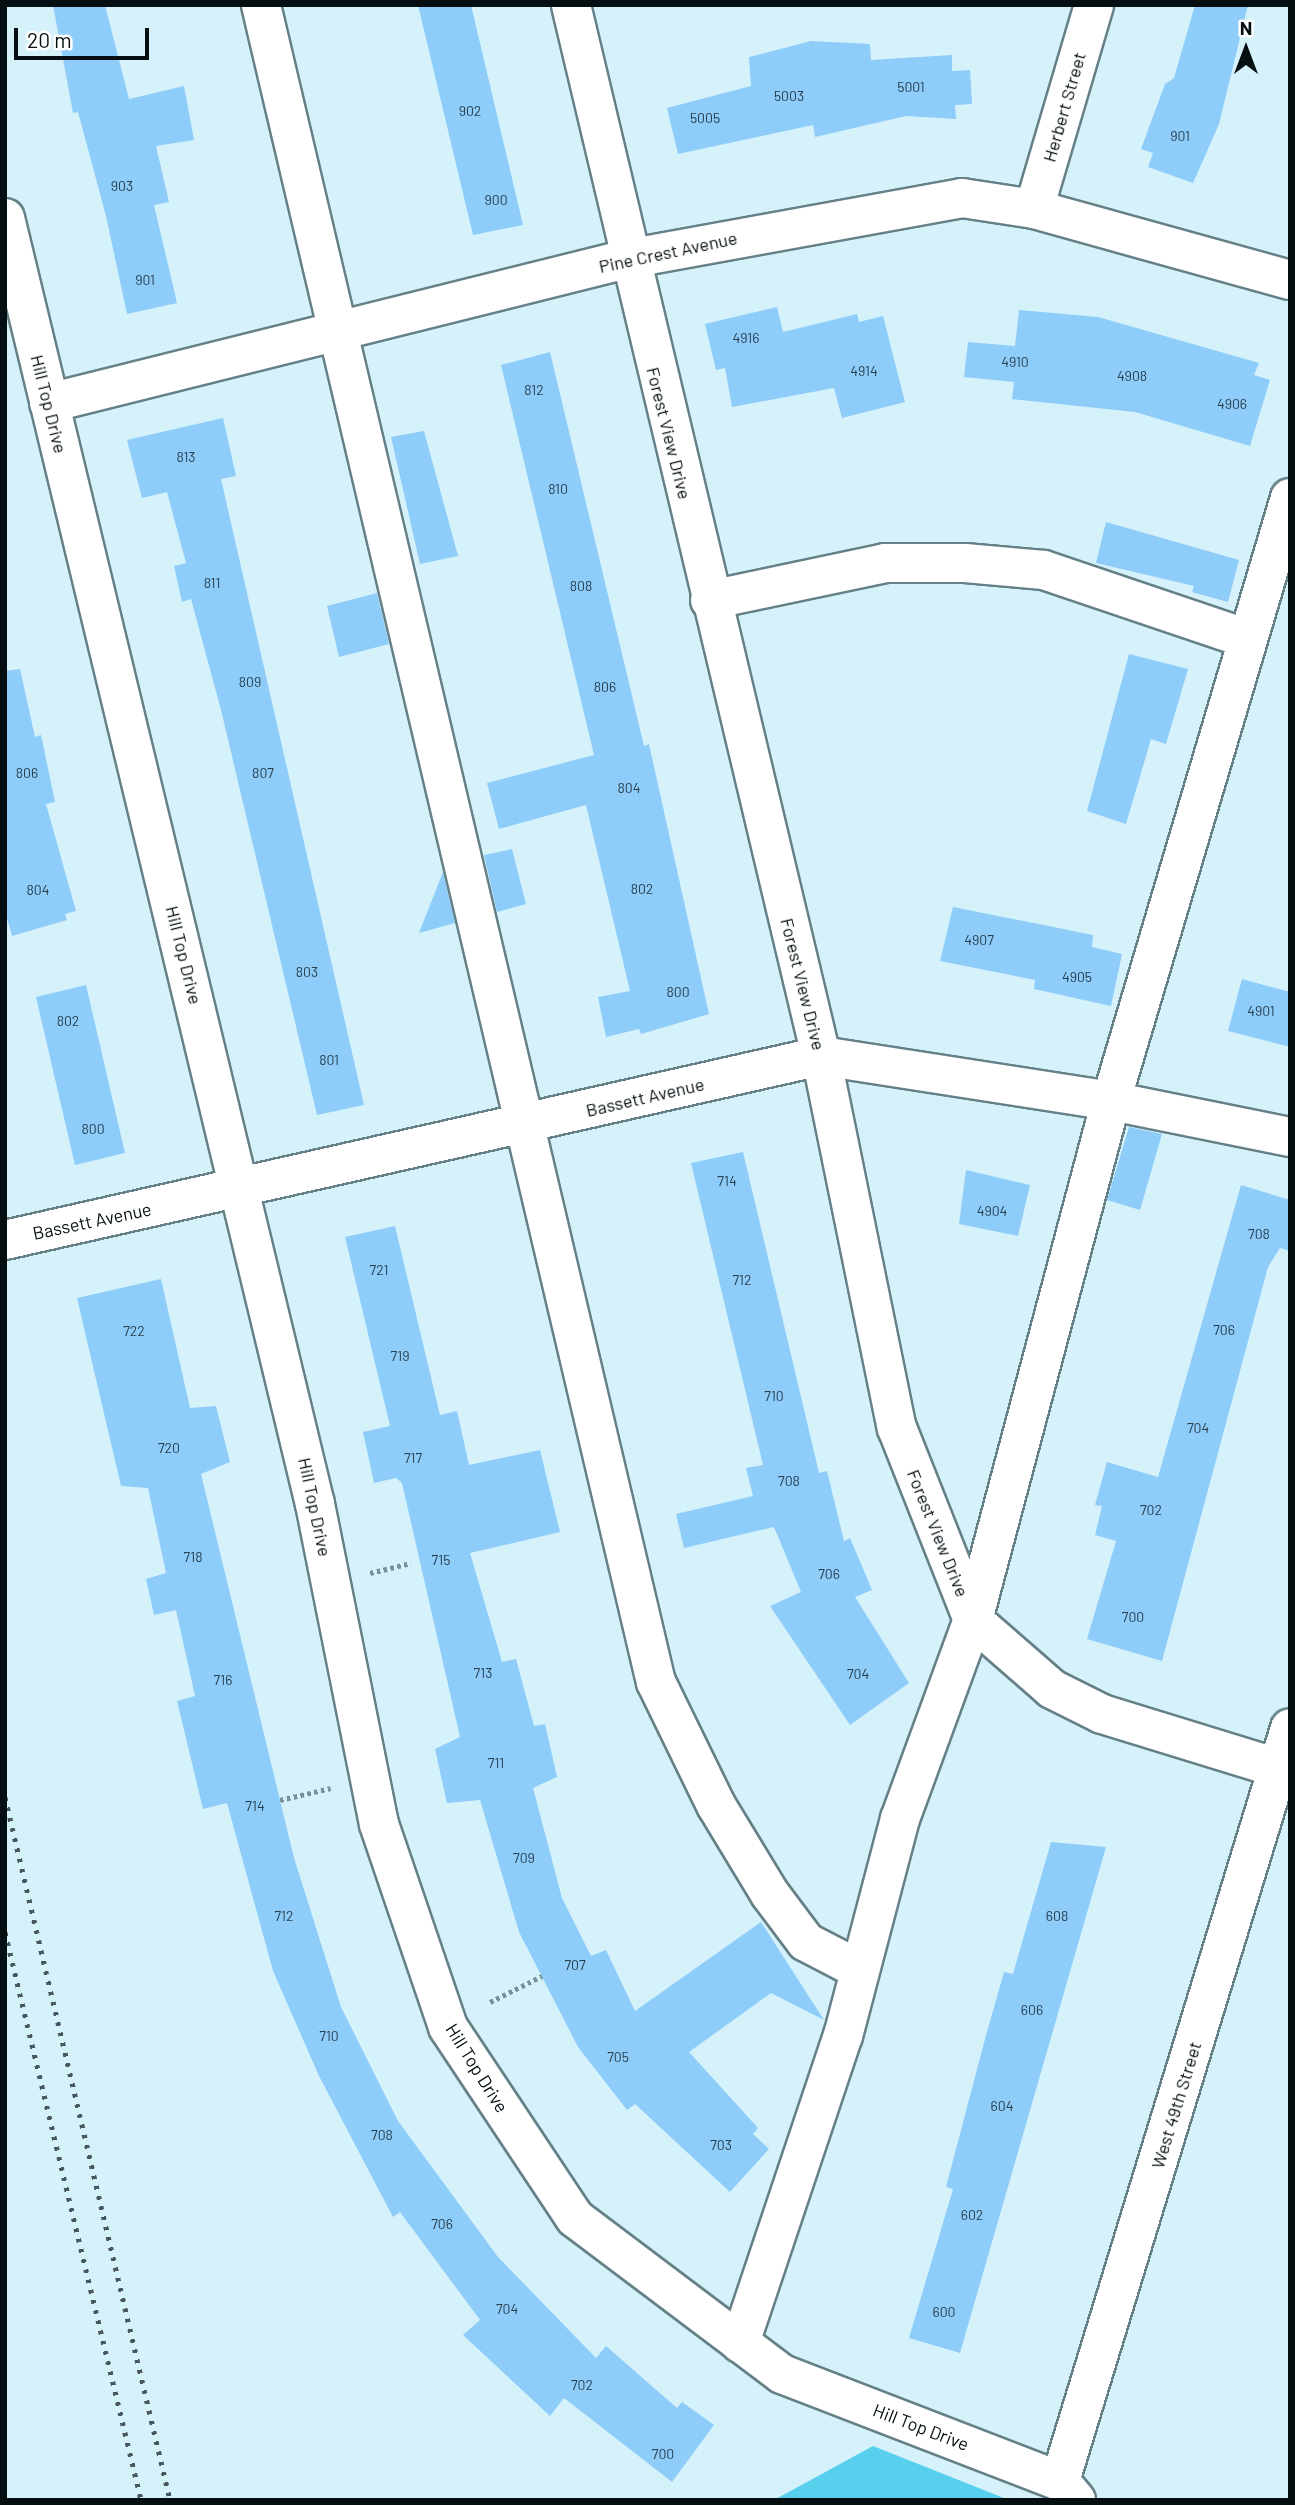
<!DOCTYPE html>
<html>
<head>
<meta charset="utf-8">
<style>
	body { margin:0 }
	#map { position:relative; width:1295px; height:2505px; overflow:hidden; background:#d5f2fb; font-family:Barlow,sans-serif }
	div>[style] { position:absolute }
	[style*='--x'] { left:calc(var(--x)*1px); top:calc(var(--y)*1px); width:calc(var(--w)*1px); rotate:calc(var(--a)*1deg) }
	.forest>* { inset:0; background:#58d0ed }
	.building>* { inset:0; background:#8eccfa }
	.path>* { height:4.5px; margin-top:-2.25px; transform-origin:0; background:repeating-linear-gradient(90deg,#7a8f96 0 3.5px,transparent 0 7px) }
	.roads { filter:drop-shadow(2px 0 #658087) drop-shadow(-2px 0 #658087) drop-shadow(0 2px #658087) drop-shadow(0 -2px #658087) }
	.minor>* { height:38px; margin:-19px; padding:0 19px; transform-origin:19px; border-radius:19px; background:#fff }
	.rail>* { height:5px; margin-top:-2.5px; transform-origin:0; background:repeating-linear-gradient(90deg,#47575c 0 3.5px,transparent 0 10.5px) }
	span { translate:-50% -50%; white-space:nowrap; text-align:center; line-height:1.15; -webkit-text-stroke:5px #fff; paint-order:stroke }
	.number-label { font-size:14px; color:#273e4c }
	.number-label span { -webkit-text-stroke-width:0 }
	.street-label { font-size:18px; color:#050f12 }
	.frame { position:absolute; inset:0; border:7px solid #050f12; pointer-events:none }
	.north { position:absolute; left:1211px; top:14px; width:70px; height:70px; -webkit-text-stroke:5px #fff; paint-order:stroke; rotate:0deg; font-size:19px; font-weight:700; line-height:28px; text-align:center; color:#050f12 }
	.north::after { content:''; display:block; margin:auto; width:24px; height:32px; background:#050f12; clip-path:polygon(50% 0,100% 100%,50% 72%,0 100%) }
	.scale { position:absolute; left:14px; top:28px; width:135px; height:32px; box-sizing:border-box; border:4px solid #050f12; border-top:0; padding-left:9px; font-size:21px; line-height:24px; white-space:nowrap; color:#050f12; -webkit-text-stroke:5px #fff; paint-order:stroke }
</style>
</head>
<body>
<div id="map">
	<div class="forest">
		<i style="clip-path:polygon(873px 2446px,1009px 2500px,774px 2500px)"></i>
	</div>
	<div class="building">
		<i style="clip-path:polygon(53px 5px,105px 5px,129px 99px,184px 86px,194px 140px,156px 146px,169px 202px,154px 205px,177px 303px,127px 314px,106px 216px,78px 112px,73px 113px)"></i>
		<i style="clip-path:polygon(418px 5px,471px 5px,523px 225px,473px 235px)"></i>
		<i style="clip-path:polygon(1195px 5px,1248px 5px,1219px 124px,1193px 183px,1148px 167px,1153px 153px,1141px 149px,1165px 84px,1174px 78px)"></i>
		<i style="clip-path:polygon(811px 41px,870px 44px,871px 60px,952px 55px,952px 71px,970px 70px,972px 104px,955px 105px,956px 119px,906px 116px,815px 137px,813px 125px,678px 154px,667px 108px,751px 86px,749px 57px)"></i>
		<i style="clip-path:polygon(777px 307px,783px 332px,857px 314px,859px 322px,883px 316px,905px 402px,842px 418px,834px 388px,732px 407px,725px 368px,716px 370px,705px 324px)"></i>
		<i style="clip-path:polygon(1019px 310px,1098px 317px,1259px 363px,1254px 375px,1270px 380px,1250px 446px,1135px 412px,1012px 399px,1014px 382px,964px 377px,968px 342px,1015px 346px)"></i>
		<i style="clip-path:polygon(550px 352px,644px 746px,649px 744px,709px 1014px,641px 1034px,639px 1029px,606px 1037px,598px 997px,630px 991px,586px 805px,499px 829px,487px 783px,594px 755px,501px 365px)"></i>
		<i style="clip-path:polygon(223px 418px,236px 476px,221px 479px,364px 1105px,317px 1115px,221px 710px,191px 599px,182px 602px,174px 566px,186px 563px,167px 492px,142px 498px,127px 440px)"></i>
		<i style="clip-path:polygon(424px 431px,458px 556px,420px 564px,391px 437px)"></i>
		<i style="clip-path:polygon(1106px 522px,1239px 560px,1228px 602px,1192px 592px,1194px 586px,1096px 563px)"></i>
		<i style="clip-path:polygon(377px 593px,389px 644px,339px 657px,327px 606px)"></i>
		<i style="clip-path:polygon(1129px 654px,1188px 669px,1166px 744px,1151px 739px,1126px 824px,1087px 811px)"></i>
		<i style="clip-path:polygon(20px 669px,35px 737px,41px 735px,55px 802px,46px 804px,76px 911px,65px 914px,67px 920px,12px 936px,5px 911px,5px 671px)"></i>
		<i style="clip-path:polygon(512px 849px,526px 904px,497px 912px,484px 855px)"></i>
		<i style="clip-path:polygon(443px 872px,455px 923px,419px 933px)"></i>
		<i style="clip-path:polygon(953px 907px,1093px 935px,1092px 947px,1122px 954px,1111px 1006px,1034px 989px,1035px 980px,940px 961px)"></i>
		<i style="clip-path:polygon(1242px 979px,1290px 992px,1290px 1047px,1228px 1031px)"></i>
		<i style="clip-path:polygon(86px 985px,125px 1153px,75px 1165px,36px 997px)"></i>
		<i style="clip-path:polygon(1129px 1127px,1162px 1134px,1140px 1210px,1107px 1200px)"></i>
		<i style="clip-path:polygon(743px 1152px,819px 1473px,827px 1471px,844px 1541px,850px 1538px,872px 1590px,855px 1597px,909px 1683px,850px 1725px,770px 1606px,801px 1592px,774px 1527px,684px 1548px,676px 1514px,753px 1496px,746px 1468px,763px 1465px,691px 1163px)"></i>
		<i style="clip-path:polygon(966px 1170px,1030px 1185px,1018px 1236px,959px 1224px)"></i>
		<i style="clip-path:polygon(1241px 1185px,1290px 1200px,1290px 1251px,1280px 1248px,1268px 1267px,1162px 1661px,1087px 1639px,1116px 1541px,1095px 1535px,1102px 1506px,1095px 1505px,1107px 1462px,1158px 1477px)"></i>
		<i style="clip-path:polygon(395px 1226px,440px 1415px,457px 1411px,469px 1465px,540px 1450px,560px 1532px,470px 1553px,502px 1662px,516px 1659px,534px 1726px,545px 1724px,557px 1777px,533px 1788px,562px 1898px,591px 1956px,606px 1950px,635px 2011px,761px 1922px,824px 2020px,771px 1993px,689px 2052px,758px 2128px,753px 2134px,769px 2149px,730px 2192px,635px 2104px,627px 2110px,578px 2047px,519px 1932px,480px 1800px,447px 1803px,435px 1749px,460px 1737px,402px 1483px,396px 1478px,374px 1483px,363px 1432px,390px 1426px,345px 1237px)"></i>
		<i style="clip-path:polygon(161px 1279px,190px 1408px,216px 1406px,230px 1462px,201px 1474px,294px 1858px,341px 2007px,398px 2121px,498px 2257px,596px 2358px,606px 2346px,677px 2408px,682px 2402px,714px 2425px,672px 2482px,564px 2398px,550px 2416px,463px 2335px,480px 2320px,400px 2212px,393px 2217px,319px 2076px,273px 1971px,227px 1803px,203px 1809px,177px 1701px,195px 1696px,176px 1610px,154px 1615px,146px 1579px,166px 1573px,148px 1488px,121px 1486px,77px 1298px)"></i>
		<i style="clip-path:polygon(1051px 1842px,1106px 1847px,960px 2353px,909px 2338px,953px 2189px,946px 2187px,985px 2039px,1004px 1972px,1013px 1974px)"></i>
	</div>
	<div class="path">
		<i style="--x:370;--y:1573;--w:42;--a:-13.7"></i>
		<i style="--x:280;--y:1800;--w:52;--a:-13.2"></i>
		<i style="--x:490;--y:2002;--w:58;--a:-26.6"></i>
	</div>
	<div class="roads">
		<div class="minor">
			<i style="--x:261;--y:5;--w:1723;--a:76.75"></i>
			<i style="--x:656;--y:1682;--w:137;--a:64"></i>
			<i style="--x:716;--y:1805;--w:104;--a:58.8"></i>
			<i style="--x:770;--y:1894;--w:60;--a:53.1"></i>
			<i style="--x:806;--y:1942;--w:59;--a:27.4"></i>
			<i style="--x:571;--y:5;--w:1080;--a:76.62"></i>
			<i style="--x:821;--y:1056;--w:380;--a:78.5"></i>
			<i style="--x:897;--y:1428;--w:206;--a:68.4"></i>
			<i style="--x:973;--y:1620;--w:105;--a:41.1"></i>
			<i style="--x:1052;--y:1689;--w:56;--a:26.6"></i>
			<i style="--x:1102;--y:1714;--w:184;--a:17.1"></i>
			<i style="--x:1034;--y:209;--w:213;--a:-73.6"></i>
			<i style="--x:5;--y:218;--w:1323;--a:76.45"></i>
			<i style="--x:315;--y:1504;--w:326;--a:78.7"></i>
			<i style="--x:379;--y:1824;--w:214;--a:71.2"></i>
			<i style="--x:448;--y:2027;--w:229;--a:56.4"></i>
			<i style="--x:575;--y:2218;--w:259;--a:37"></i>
			<i style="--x:782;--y:2374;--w:298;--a:21.1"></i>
			<i style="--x:1060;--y:2481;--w:25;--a:50"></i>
			<i style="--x:49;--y:403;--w:596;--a:-13.99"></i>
			<i style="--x:627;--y:259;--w:341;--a:-10.3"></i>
			<i style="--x:962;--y:198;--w:73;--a:8.7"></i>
			<i style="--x:1034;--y:209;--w:266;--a:15.5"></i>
			<i style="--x:710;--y:600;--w:179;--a:-11.9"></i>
			<i style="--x:885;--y:563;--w:80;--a:0"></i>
			<i style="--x:965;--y:563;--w:79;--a:5.1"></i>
			<i style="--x:1044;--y:570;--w:215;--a:18.7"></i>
			<i style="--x:5;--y:1240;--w:836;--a:-12.71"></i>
			<i style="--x:821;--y:1056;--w:293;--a:8.8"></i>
			<i style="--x:1111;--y:1101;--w:183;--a:11.4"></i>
			<i style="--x:740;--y:2343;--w:324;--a:-71.5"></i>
			<i style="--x:843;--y:2036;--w:224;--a:-75.3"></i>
			<i style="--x:900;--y:1819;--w:212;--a:-69.9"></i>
			<i style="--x:973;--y:1620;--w:537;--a:-75.11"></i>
			<i style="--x:1111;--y:1101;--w:629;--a:-73.47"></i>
			<i style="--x:1060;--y:2481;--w:787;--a:-73.01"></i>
		</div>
	</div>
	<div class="rail">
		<i style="--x:5;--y:1797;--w:722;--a:76.79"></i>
		<i style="--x:5;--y:1932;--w:584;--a:76.53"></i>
	</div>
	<div class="number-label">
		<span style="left:911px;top:87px">5001</span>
		<span style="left:789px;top:96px">5003</span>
		<span style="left:470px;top:111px">902</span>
		<span style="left:705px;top:118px">5005</span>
		<span style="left:1180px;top:136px">901</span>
		<span style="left:122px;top:186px">903</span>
		<span style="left:496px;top:200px">900</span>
		<span style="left:145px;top:280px">901</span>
		<span style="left:746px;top:338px">4916</span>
		<span style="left:1015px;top:362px">4910</span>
		<span style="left:864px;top:371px">4914</span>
		<span style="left:1132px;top:376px">4908</span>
		<span style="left:534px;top:390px">812</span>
		<span style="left:1232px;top:404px">4906</span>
		<span style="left:186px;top:457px">813</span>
		<span style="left:558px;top:489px">810</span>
		<span style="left:212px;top:583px">811</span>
		<span style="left:581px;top:586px">808</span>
		<span style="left:250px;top:682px">809</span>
		<span style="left:605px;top:687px">806</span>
		<span style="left:27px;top:773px">806</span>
		<span style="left:263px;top:773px">807</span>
		<span style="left:629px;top:788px">804</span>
		<span style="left:642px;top:889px">802</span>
		<span style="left:38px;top:890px">804</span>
		<span style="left:979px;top:940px">4907</span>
		<span style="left:307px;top:972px">803</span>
		<span style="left:1077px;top:977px">4905</span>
		<span style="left:678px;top:992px">800</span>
		<span style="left:1261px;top:1011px">4901</span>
		<span style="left:68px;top:1021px">802</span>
		<span style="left:329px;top:1060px">801</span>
		<span style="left:93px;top:1129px">800</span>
		<span style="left:727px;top:1181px">714</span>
		<span style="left:992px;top:1211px">4904</span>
		<span style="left:1259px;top:1234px">708</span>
		<span style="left:379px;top:1270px">721</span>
		<span style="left:742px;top:1280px">712</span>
		<span style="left:1224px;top:1330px">706</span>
		<span style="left:134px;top:1331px">722</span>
		<span style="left:400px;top:1356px">719</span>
		<span style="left:774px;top:1396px">710</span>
		<span style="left:1198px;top:1428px">704</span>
		<span style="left:169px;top:1448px">720</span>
		<span style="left:413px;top:1458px">717</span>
		<span style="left:789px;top:1481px">708</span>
		<span style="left:1151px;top:1510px">702</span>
		<span style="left:193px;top:1557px">718</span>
		<span style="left:441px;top:1560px">715</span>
		<span style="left:829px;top:1574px">706</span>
		<span style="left:1133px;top:1617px">700</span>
		<span style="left:483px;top:1673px">713</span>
		<span style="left:858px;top:1674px">704</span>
		<span style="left:223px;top:1680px">716</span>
		<span style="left:496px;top:1763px">711</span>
		<span style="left:255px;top:1806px">714</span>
		<span style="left:524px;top:1858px">709</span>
		<span style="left:284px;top:1916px">712</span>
		<span style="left:1057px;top:1916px">608</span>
		<span style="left:575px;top:1965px">707</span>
		<span style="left:1032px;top:2010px">606</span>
		<span style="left:329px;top:2036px">710</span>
		<span style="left:618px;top:2057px">705</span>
		<span style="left:1002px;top:2106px">604</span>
		<span style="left:382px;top:2135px">708</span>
		<span style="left:721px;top:2145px">703</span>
		<span style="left:972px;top:2215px">602</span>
		<span style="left:442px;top:2224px">706</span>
		<span style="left:507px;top:2309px">704</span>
		<span style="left:944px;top:2312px">600</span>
		<span style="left:582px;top:2385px">702</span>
		<span style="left:663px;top:2454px">700</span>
	</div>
	<div class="street-label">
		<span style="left:1064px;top:107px;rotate:-74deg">Herbert Street</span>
		<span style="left:668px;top:252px;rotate:-12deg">Pine Crest Avenue</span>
		<span style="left:49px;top:404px;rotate:76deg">Hill Top Drive</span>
		<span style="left:669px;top:433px;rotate:76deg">Forest View Drive</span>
		<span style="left:184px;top:955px;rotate:76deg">Hill Top Drive</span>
		<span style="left:803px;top:984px;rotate:76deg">Forest View Drive</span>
		<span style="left:645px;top:1097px;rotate:-13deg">Bassett Avenue</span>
		<span style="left:92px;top:1221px;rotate:-12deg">Bassett Avenue</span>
		<span style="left:315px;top:1507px;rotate:78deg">Hill Top Drive</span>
		<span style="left:938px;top:1533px;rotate:68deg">Forest View Drive</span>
		<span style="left:477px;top:2068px;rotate:58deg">Hill Top Drive</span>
		<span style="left:1176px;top:2105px;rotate:-73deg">West 49th Street</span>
		<span style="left:921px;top:2427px;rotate:21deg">Hill Top Drive</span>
	</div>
	<div class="frame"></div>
	<div class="north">N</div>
	<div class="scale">20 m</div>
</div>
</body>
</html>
